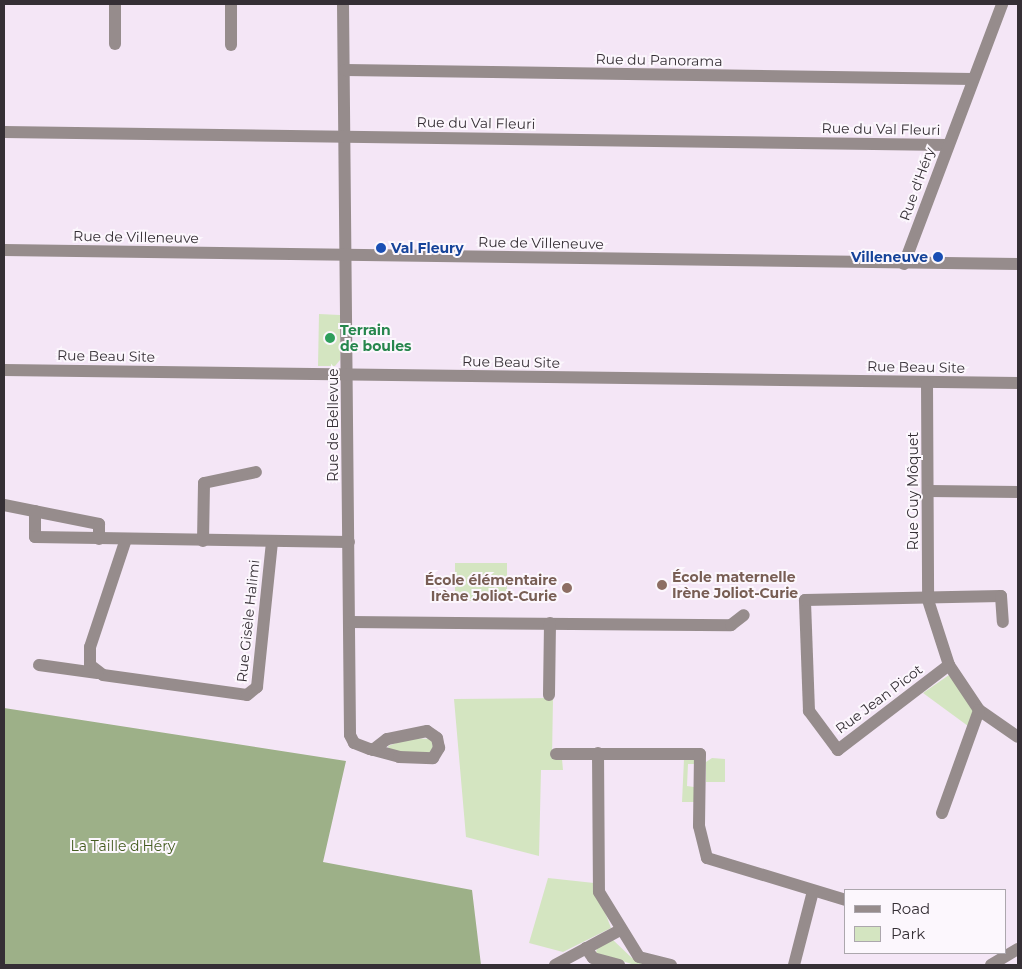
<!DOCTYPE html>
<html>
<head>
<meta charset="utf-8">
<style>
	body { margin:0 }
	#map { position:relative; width:1022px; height:969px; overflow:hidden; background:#f4e6f6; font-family:Montserrat,sans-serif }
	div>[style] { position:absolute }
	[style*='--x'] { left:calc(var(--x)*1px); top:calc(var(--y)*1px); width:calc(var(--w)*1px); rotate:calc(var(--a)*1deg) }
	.green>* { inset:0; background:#d4e5c1 }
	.forest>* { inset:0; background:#9db088 }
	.minor>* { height:12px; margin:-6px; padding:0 6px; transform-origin:6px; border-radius:6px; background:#968c8c }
	.dots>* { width:14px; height:14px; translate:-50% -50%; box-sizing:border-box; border:2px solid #fcf7fd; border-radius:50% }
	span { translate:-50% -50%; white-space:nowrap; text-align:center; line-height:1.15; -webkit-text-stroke:4px #fcf7fd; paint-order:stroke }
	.street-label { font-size:14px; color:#352f35 }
	.transit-label { font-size:14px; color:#164399; font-weight:700 }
	.left { translate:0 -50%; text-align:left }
	.right { translate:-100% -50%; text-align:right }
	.leisure-label { font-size:14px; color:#27864d; font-weight:700 }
	.education-label { font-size:14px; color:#785e54; font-weight:700 }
	.park-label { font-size:14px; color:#455d21 }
	.frame { position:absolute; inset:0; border:5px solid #352f35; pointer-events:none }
	.legend { position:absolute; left:844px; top:889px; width:162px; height:65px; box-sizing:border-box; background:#fcf7fd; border:1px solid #aca7ad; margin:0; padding:6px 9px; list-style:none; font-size:15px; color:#352f35 }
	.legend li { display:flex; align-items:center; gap:10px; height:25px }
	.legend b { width:25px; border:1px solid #aca7ad }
</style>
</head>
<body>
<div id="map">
	<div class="green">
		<i style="clip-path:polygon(319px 314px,340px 315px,340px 360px,335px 366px,318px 366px)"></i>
		<i style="clip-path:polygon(455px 563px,507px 563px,507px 601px,455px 601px)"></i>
		<i style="clip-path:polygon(949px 675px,974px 709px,968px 726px,923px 693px)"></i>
		<i style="clip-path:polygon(553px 698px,552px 758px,562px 759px,563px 770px,541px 770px,539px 856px,466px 837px,454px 699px)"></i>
		<i style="clip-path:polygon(410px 738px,431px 739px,433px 747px,430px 752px,404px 754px,389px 750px,388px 746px)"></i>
		<i style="clip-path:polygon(712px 758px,725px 759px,725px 782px,706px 782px,706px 762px)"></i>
		<i style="clip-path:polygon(684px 759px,694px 759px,695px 764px,688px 764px,687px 786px,694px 787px,694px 802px,682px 802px)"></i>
		<i style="clip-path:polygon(548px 878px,594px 883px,611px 928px,563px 952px,529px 943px)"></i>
		<i style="clip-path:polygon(612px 939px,632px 958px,657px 965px,635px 965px,596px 953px,597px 948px)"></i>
	</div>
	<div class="forest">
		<i style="clip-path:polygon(4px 708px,346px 761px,323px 862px,472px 890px,481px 965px,4px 965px)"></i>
	</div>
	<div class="minor">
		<i style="--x:343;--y:4;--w:731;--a:89.45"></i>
		<i style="--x:350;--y:735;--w:9;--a:63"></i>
		<i style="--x:354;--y:743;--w:17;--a:21"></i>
		<i style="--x:370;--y:749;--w:30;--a:15"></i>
		<i style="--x:399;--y:757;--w:34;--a:2"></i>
		<i style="--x:433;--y:758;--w:12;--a:-59"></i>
		<i style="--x:439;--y:748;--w:10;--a:-101"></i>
		<i style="--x:437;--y:738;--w:12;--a:-145"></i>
		<i style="--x:427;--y:731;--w:41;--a:168.7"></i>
		<i style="--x:387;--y:739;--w:18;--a:142"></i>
		<i style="--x:115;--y:44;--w:40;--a:-90"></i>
		<i style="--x:231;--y:45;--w:41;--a:-90"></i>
		<i style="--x:345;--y:70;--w:628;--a:0.82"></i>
		<i style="--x:4;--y:132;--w:944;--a:0.79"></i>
		<i style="--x:4;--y:250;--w:1014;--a:0.79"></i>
		<i style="--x:904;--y:264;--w:278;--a:-69.3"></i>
		<i style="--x:4;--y:370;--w:1014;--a:0.73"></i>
		<i style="--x:927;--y:383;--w:217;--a:89.7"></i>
		<i style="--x:928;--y:600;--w:68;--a:72.1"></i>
		<i style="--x:949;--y:665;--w:54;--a:56.3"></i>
		<i style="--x:979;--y:710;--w:47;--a:34.7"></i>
		<i style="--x:929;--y:491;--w:89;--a:0.6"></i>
		<i style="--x:4;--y:505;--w:97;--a:11.3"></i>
		<i style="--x:99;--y:524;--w:15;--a:90"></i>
		<i style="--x:35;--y:511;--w:26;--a:90"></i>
		<i style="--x:35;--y:537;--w:314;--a:0.9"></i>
		<i style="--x:126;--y:539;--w:114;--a:108.4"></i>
		<i style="--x:90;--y:647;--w:18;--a:90"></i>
		<i style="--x:90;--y:665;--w:16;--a:38"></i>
		<i style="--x:103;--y:675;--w:145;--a:7.9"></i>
		<i style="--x:247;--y:695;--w:13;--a:-39"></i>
		<i style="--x:257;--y:687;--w:146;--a:-84.1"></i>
		<i style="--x:203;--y:541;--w:58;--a:-89"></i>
		<i style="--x:204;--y:483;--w:53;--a:-11.9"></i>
		<i style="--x:350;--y:622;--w:381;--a:0.5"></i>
		<i style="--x:731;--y:625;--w:16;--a:-38"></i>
		<i style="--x:39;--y:665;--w:59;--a:7.9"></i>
		<i style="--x:949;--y:665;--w:140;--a:142.6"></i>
		<i style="--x:838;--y:750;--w:49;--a:-126.6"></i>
		<i style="--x:809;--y:711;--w:111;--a:-92.1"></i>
		<i style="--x:805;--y:600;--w:196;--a:-1.2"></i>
		<i style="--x:1001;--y:596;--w:26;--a:86"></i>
		<i style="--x:549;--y:695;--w:72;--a:-89.2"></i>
		<i style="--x:598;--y:753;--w:139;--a:89.6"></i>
		<i style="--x:599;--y:892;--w:76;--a:58.4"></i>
		<i style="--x:639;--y:957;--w:33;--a:14"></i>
		<i style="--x:556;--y:754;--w:144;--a:0"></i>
		<i style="--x:700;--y:754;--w:72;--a:90.8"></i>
		<i style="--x:699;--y:826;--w:33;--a:76"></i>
		<i style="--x:707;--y:858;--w:145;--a:16.8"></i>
		<i style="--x:942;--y:813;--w:109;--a:-70.2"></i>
		<i style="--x:586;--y:948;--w:12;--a:55"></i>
		<i style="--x:593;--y:958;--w:27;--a:15"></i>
		<i style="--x:555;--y:965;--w:74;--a:-28.3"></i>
		<i style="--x:794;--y:965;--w:76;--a:-75.6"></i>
		<i style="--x:991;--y:965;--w:31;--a:-31"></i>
	</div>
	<div class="dots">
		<i style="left:381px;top:248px;background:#1a4fb4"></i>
		<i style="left:938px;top:257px;background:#1a4fb4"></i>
		<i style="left:330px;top:338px;background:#2e9e5b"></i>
		<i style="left:662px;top:585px;background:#8d6e63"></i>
		<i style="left:567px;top:588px;background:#8d6e63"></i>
	</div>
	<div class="street-label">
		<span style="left:659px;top:60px;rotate:1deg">Rue du Panorama</span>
		<span style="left:476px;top:123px;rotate:1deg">Rue du Val Fleuri</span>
		<span style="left:881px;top:129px;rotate:1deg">Rue du Val Fleuri</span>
		<span style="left:917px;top:184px;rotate:-70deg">Rue d'Héry</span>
		<span style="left:136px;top:237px;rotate:1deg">Rue de Villeneuve</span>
		<span style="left:541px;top:243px;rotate:1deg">Rue de Villeneuve</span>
		<span style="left:106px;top:356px;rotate:1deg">Rue Beau Site</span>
		<span style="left:511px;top:362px;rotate:1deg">Rue Beau Site</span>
		<span style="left:916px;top:367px;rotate:1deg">Rue Beau Site</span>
		<span style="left:333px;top:425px;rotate:-90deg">Rue de Bellevue</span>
		<span style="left:913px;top:491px;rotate:-90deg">Rue Guy Môquet</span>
		<span style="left:248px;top:621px;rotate:-84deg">Rue Gisèle Halimi</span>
		<span style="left:879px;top:699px;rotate:-37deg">Rue Jean Picot</span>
	</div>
	<div class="transit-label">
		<span class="left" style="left:391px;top:248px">Val Fleury</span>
		<span class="right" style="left:928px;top:257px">Villeneuve</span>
	</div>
	<div class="leisure-label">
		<span class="left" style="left:340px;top:338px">Terrain<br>de boules</span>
	</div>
	<div class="education-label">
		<span class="left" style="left:672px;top:585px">École maternelle<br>Irène Joliot-Curie</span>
		<span class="right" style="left:557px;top:588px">École élémentaire<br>Irène Joliot-Curie</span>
	</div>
	<div class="park-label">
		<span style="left:123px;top:846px">La Taille d'Héry</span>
	</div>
	<div class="frame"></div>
	<ul class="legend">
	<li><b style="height:6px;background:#968c8c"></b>Road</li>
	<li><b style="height:14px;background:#d4e5c1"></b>Park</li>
	</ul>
</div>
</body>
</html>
